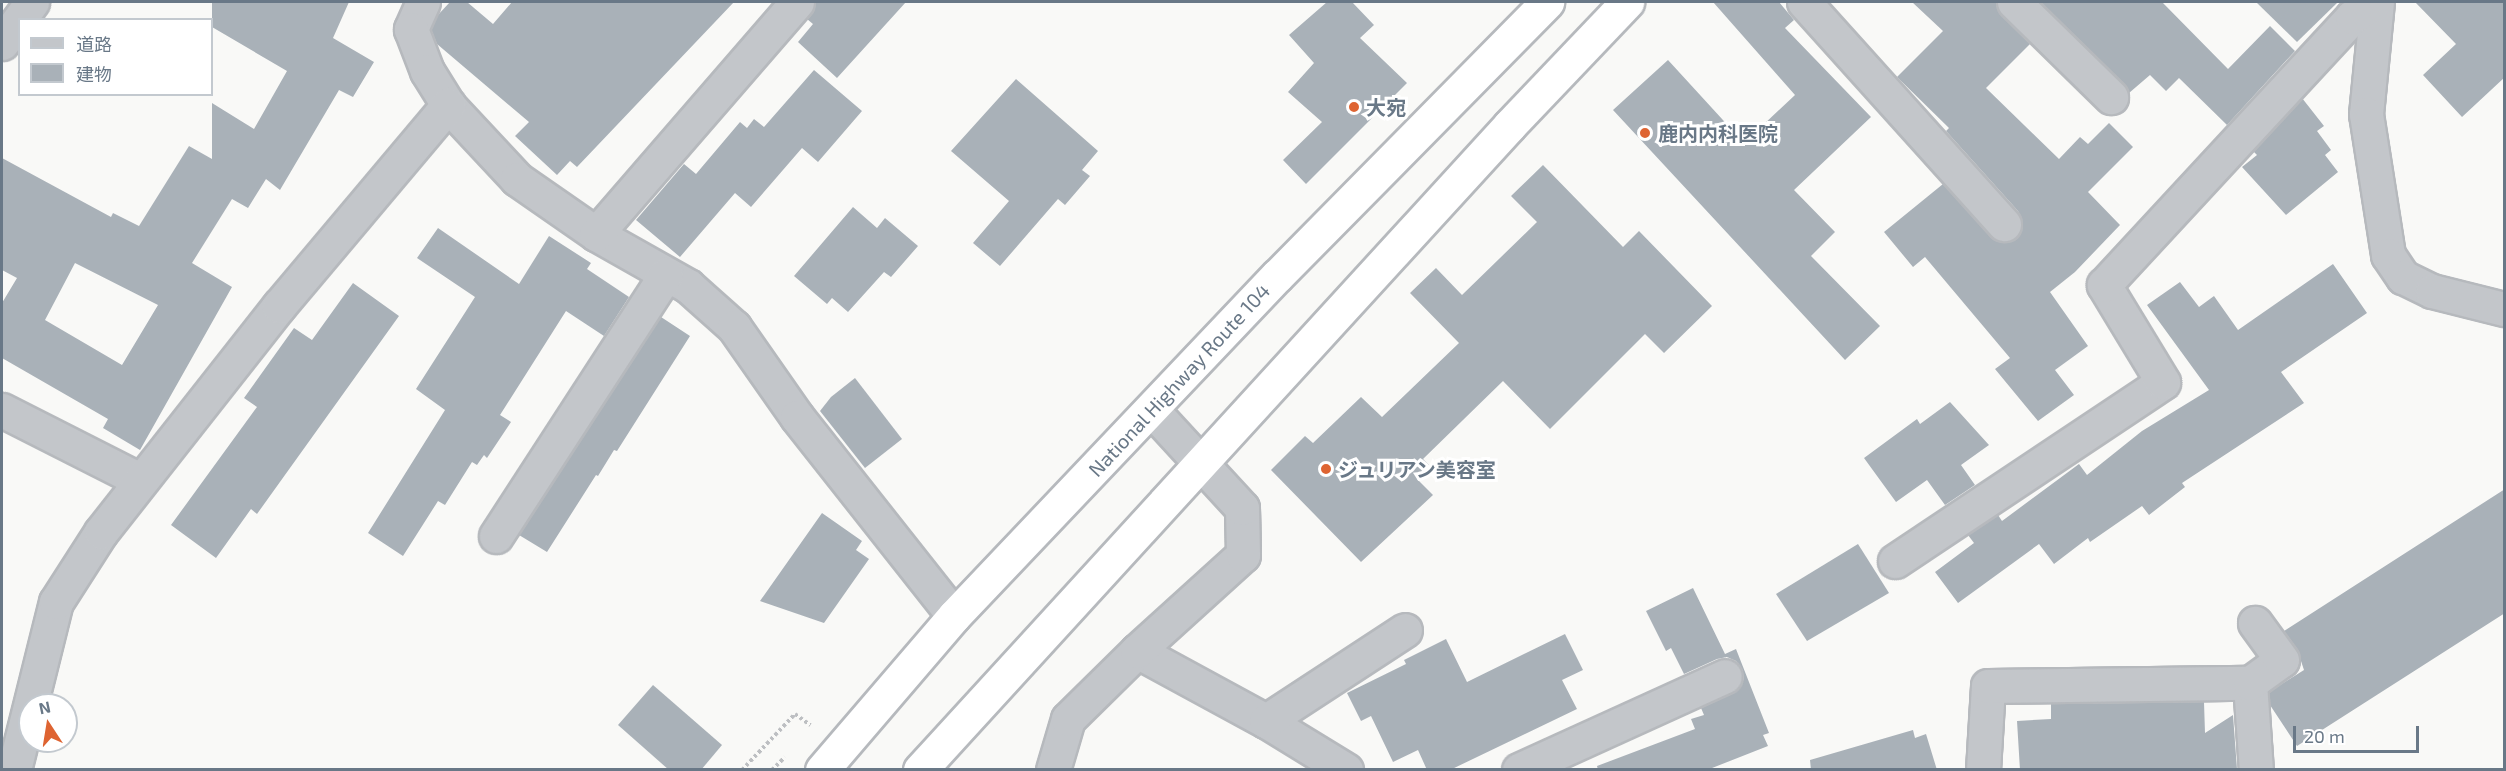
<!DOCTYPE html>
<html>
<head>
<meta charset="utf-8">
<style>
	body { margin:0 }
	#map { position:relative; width:2506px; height:771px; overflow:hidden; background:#f9f9f7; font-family:"Exo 2","Noto Sans JP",sans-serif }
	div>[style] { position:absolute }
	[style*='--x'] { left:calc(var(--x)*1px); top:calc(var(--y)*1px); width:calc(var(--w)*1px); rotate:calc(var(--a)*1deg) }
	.building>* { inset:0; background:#a9b1b8 }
	.path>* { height:4px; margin-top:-2px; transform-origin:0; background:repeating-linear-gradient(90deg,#bdbfc2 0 3px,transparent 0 6px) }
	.roads { filter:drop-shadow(2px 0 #b6b9bd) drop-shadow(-2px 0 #b6b9bd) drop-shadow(0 2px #b6b9bd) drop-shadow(0 -2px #b6b9bd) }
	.minor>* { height:33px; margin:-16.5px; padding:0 16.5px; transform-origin:16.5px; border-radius:16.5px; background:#c3c6ca }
	.highway>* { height:33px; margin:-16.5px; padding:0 16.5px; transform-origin:16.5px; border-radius:16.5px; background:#fff }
	.dots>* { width:16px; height:16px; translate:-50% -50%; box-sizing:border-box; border:3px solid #fff; border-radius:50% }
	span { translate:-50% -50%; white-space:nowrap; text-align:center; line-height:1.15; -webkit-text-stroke:6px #fff; paint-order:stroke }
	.poi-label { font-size:20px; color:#697887; font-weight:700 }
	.left { translate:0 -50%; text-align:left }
	.street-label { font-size:20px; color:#697887 }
	.frame { position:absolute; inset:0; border:3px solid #697887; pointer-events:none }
	.legend { position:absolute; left:18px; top:18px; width:195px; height:78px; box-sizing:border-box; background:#fff; border:2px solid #c3c9cf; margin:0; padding:8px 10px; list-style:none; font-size:18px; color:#697887 }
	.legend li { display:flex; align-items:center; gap:12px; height:30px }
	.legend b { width:30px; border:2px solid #c3c9cf }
	.north { position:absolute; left:18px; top:693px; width:60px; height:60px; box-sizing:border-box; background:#fff; border:2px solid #c3c9cf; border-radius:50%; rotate:348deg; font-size:16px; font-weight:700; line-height:24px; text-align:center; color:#697887 }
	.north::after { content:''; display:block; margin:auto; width:21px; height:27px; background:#de6432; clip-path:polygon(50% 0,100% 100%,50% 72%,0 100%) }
	.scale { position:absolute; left:2293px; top:726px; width:126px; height:27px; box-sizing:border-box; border:3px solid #697887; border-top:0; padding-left:8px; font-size:18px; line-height:21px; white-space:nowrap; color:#697887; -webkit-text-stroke:4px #fff; paint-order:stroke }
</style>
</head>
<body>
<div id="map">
	<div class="building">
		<i style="clip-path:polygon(evenodd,212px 2px,349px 2px,333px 38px,374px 62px,353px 97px,339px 90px,280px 190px,266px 179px,248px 208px,232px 199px,192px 263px,232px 287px,140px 450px,103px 428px,108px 419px,2px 358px,2px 303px,17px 278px,2px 270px,2px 158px,111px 217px,113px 213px,139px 226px,189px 146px,212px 159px,212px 103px,254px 129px,287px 71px,212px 27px,212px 2px,75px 263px,158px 305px,122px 365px,45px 320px,75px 263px)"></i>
		<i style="clip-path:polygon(450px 2px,467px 2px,493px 24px,512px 2px,734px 2px,577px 167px,570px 161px,557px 175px,515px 136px,529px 122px,437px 44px,431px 30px,437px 16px)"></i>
		<i style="clip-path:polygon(815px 2px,906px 2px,837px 78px,798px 42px,813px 24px,807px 19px)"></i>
		<i style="clip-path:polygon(1327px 2px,1352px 2px,1374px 25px,1360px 38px,1407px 83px,1306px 184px,1283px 160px,1322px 122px,1288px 92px,1314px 63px,1289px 35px)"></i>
		<i style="clip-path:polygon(1713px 2px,1779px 2px,1794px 20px,1785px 28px,1871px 117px,1794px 190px,1835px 232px,1811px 256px,1880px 326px,1845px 360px,1613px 110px,1668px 60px,1744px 143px,1795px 95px)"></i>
		<i style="clip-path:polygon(1912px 2px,1996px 2px,2001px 15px,2030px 44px,1986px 88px,2059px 159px,2080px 137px,2088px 144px,2109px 123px,2133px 147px,2088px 192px,2120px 225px,2075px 272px,2050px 292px,2088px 346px,2055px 370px,2074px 395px,2038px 421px,1995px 369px,2010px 358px,1925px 257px,1913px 267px,1884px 232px,1943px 184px,1998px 242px,2008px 242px,2017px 237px,2022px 229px,2022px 220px,2018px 211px,1946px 131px,1949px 128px,1897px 77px,1943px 31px)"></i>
		<i style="clip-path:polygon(2040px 2px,2162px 2px,2228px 69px,2270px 26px,2295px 51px,2227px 125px,2179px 78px,2166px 91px,2150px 75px,2129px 93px,2124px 84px)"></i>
		<i style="clip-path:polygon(2256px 2px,2338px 2px,2297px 42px)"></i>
		<i style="clip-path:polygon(2415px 2px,2505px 2px,2505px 77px,2462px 117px,2423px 75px,2456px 44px)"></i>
		<i style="clip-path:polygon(814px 70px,862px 111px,818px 162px,802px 148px,751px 207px,735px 193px,680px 257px,636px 220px,684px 164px,696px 174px,740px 122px,747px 128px,754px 119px,764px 127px)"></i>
		<i style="clip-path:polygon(1016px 79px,1098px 151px,1082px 170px,1090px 176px,1065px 205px,1058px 199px,1000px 266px,973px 243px,1009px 201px,951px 151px)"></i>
		<i style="clip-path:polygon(2302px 98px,2324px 126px,2317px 131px,2331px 150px,2325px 155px,2338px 172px,2286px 215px,2242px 167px,2257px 155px,2253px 151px)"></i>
		<i style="clip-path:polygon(1543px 165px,1623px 247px,1639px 231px,1712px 306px,1664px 353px,1645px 334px,1550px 429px,1503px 381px,1423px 459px,1430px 466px,1417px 479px,1433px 495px,1361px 562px,1271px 470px,1305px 436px,1313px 443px,1361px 397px,1382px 417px,1459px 343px,1410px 293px,1436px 268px,1462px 295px,1537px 222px,1511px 196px)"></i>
		<i style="clip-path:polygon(853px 207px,877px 228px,885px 218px,918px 246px,891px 277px,884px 272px,848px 312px,832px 298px,827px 304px,794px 276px)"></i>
		<i style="clip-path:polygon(438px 228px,519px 284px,549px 236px,591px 263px,587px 269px,629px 297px,604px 336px,566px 311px,500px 415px,511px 422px,487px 458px,484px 455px,477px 465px,472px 462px,445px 505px,438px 501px,403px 556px,368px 533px,445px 410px,416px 389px,475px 297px,417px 258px)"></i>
		<i style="clip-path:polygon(2333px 264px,2367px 313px,2281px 372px,2304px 403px,2182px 483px,2185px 487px,2149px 515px,2142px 506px,2090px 542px,2088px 538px,2054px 564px,2039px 544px,1958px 603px,1935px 572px,1974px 543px,1968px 535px,1998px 515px,2002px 521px,2079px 464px,2087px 475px,2142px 431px,2209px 390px,2147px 305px,2180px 282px,2199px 307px,2214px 296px,2238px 330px)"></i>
		<i style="clip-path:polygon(353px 283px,399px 316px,257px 514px,251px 509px,216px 558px,171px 525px,257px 407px,244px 398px,294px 328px,312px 340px)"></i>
		<i style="clip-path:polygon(661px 317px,690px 336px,617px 451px,614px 450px,598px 476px,596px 475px,547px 552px,519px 535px)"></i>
		<i style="clip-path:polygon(855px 378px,902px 439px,865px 468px,820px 411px,831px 397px)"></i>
		<i style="clip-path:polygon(1950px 402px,1989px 445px,1961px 465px,1975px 485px,1945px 505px,1927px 480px,1896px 502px,1864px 458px,1917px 419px,1920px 424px)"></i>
		<i style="clip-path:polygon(2505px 489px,2505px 613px,2297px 746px,2270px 705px,2269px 692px,2304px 670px,2297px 649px,2284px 631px)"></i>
		<i style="clip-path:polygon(822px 513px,862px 541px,856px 550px,869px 559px,824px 623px,760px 601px)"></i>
		<i style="clip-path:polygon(1858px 544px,1889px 593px,1807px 641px,1776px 594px)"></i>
		<i style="clip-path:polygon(1693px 588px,1725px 654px,1736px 649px,1769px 733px,1763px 735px,1768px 746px,1707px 770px,1598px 770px,1597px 766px,1695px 729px,1691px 719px,1704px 715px,1701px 708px,1733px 693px,1741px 686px,1744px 678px,1742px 669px,1736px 661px,1727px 657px,1717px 659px,1684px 674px,1671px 648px,1666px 651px,1646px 611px)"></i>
		<i style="clip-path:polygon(1565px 634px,1583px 670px,1562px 680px,1577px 709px,1450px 770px,1427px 770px,1418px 750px,1393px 762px,1371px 716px,1361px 721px,1347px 693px,1406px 664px,1404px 660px,1446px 639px,1467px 682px)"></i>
		<i style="clip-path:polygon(653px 685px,722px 745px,701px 770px,669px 770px,618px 725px)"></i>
		<i style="clip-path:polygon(2204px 702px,2205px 733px,2233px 715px,2237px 769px,2020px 770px,2017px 721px,2051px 719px,2051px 704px)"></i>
		<i style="clip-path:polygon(1913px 730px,1915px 738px,1926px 734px,1937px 770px,1811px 770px,1810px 760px)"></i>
	</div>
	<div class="path">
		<i style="--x:742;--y:770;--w:77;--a:-46.6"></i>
		<i style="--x:795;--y:714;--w:19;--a:36"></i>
		<i style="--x:772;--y:770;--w:18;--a:-45"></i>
	</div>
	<div class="roads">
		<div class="minor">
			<i style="--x:423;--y:2;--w:30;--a:114"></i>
			<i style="--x:411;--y:29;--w:45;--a:69.1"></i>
			<i style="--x:427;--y:71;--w:40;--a:58"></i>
			<i style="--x:448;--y:105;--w:101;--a:47"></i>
			<i style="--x:517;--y:179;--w:96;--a:34.8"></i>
			<i style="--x:596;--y:234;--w:106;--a:29.5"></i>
			<i style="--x:688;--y:286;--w:62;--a:41.7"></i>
			<i style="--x:734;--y:327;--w:110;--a:55"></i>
			<i style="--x:797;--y:417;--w:253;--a:51.7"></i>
			<i style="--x:1804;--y:2;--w:299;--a:48"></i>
			<i style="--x:2014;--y:2;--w:136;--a:44.4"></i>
			<i style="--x:2377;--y:2;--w:113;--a:95.6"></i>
			<i style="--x:2366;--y:114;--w:143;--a:81.1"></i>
			<i style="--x:2388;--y:255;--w:27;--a:56"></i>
			<i style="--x:2403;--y:277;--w:32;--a:26"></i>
			<i style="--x:2432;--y:291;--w:74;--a:14"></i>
			<i style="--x:2;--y:43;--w:51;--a:-53.8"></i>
			<i style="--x:596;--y:234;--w:307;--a:-49.1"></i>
			<i style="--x:2;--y:410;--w:155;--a:26.9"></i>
			<i style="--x:496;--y:536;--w:312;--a:-57"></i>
			<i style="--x:1895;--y:561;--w:322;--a:-33.7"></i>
			<i style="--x:2163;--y:382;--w:114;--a:-121.3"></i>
			<i style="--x:2104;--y:285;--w:365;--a:-47.2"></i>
			<i style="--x:2352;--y:17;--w:27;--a:-34"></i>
			<i style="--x:1137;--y:651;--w:147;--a:28.5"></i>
			<i style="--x:1266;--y:721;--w:94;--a:31.5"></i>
			<i style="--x:2250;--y:683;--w:87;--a:86.1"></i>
			<i style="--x:1266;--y:721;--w:166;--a:-33.2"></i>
			<i style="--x:14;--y:770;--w:173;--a:-76"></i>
			<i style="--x:56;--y:602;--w:83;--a:-57.3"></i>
			<i style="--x:101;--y:532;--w:288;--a:-51.8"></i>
			<i style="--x:279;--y:306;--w:263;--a:-49.9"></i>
			<i style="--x:1053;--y:770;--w:53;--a:-73.6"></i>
			<i style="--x:1068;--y:719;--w:97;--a:-44.6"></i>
			<i style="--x:1137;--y:651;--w:143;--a:-42.2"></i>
			<i style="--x:1243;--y:555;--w:47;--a:-91.2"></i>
			<i style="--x:1242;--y:508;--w:133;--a:-132.6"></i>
			<i style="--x:1519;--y:770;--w:226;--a:-24.5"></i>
			<i style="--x:1983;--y:770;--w:84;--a:-86.6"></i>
			<i style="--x:1988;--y:686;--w:262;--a:-0.7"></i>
			<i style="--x:2250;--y:683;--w:39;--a:-36"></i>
			<i style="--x:2282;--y:660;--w:46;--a:-126.1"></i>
		</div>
		<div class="highway">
			<i style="--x:822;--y:770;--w:203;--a:-49.4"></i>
			<i style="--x:954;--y:616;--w:469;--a:-46.5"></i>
			<i style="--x:1277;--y:276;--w:385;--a:-45.4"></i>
			<i style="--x:920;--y:770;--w:874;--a:-47.55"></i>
			<i style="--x:1510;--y:125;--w:170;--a:-46.4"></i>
		</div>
	</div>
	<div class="dots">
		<i style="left:1354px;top:107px;background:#de6432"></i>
		<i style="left:1645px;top:133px;background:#de6432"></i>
		<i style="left:1326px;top:469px;background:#de6432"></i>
	</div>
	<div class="poi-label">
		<span class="left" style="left:1366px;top:107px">大宛</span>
		<span class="left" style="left:1658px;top:133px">鹿内内科医院</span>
		<span class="left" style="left:1338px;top:469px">ジュリアン美容室</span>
	</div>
	<div class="street-label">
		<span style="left:1179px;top:380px;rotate:-47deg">National Highway Route 104</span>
	</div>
	<div class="frame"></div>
	<ul class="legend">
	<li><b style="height:8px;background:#c3c6ca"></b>道路</li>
	<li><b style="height:16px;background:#a9b1b8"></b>建物</li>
	</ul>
	<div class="north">N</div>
	<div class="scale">20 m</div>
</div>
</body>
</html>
